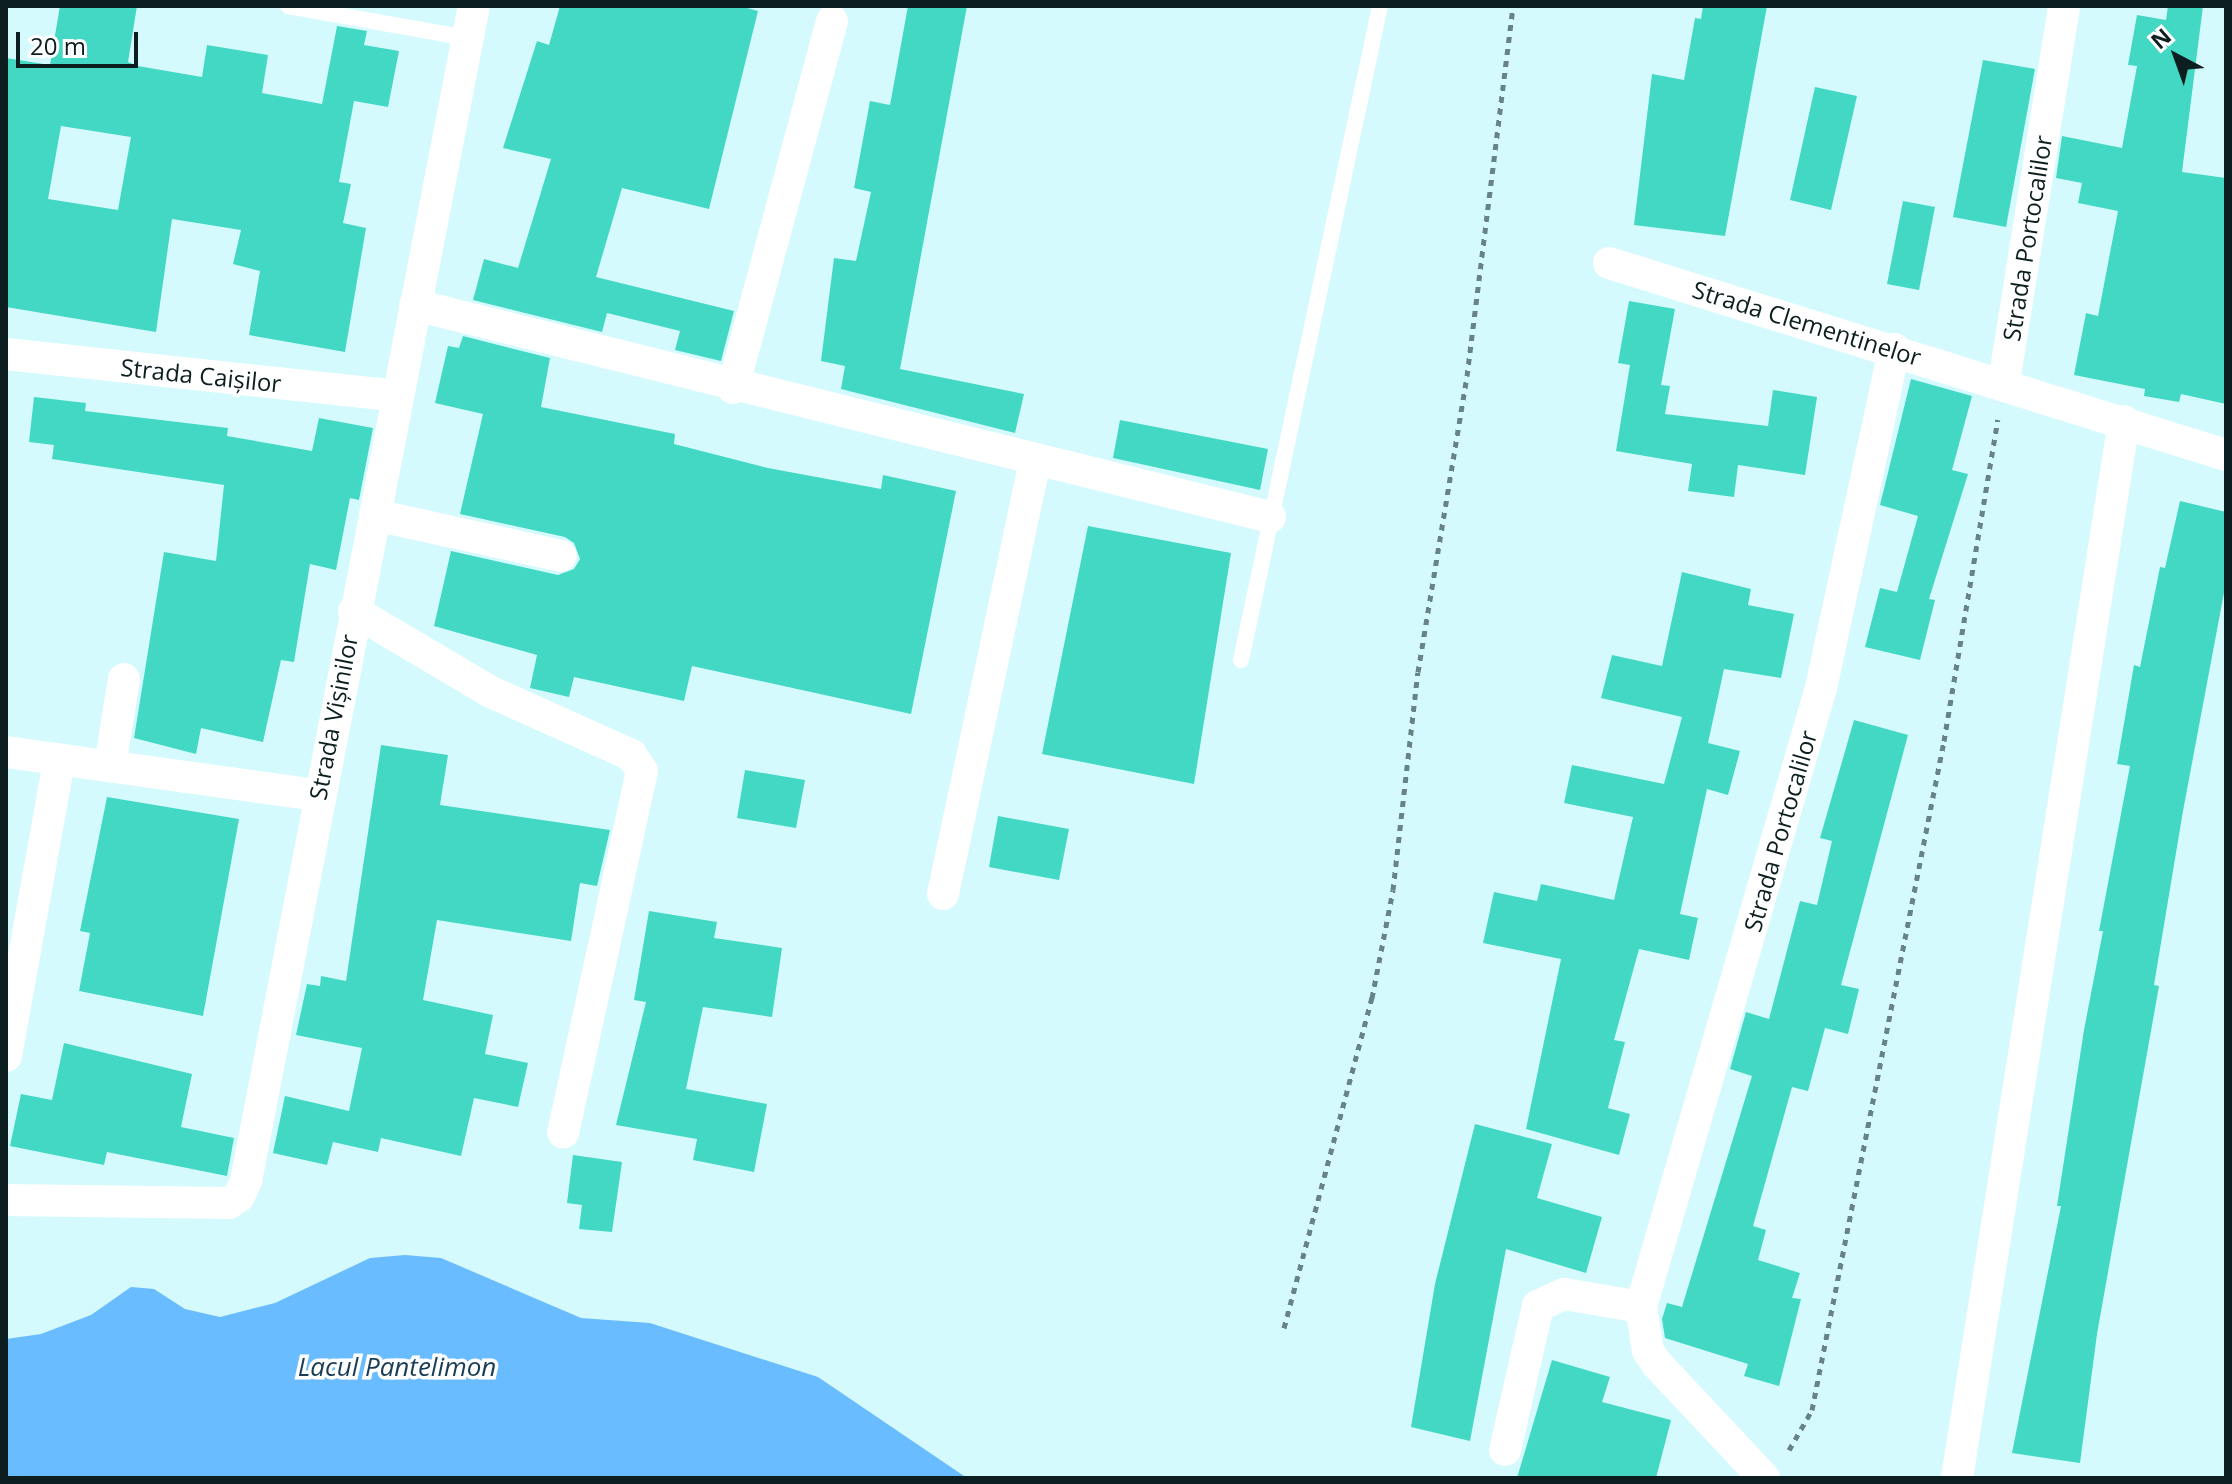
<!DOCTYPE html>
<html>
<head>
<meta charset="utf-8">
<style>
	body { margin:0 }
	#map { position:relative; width:2232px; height:1484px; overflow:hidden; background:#d5fafd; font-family:"Open Sans",sans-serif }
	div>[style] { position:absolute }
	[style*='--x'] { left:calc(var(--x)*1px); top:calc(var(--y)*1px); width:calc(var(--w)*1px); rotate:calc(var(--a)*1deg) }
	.water>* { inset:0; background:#69bcff }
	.building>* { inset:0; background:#43d8c4 }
	.path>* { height:5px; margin-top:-2.5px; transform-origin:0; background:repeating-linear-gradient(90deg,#688385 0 6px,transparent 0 12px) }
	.lane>* { height:16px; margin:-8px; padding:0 8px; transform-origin:8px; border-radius:8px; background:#fff }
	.street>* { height:32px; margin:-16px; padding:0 16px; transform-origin:16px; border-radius:16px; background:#fff }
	span { translate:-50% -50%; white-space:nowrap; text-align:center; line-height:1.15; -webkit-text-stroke:7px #fff; paint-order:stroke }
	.street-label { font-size:24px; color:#0c1e1f }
	.water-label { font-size:26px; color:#193c57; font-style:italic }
	.frame { position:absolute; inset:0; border:8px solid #0c1e1f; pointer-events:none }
	.north { position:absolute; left:2136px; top:16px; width:80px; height:80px; -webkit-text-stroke:6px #fff; paint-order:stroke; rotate:319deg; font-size:22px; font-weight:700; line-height:32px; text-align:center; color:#0c1e1f }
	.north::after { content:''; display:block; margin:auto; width:28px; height:36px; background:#0c1e1f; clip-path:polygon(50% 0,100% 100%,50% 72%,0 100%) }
	.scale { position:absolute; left:16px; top:32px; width:122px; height:36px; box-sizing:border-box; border:4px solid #0c1e1f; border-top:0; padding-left:10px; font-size:24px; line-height:28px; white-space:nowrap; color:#0c1e1f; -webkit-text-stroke:6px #fff; paint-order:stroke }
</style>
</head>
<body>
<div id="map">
	<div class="water">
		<i style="clip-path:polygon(405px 1255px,441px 1258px,581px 1318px,650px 1323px,818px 1377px,967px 1478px,6px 1478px,6px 1339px,41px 1334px,91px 1315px,131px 1287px,154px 1289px,185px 1309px,220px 1317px,275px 1303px,370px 1258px)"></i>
	</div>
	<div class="building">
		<i style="clip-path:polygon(evenodd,60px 6px,137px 6px,128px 62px,138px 66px,202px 77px,207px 45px,268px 55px,262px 93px,322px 104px,337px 26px,367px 31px,364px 45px,399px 51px,388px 107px,354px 101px,339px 182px,351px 184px,343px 223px,366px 228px,345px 352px,249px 335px,260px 271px,233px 264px,241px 230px,172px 219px,156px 332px,6px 307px,6px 58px,50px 65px,60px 6px,61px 126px,131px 137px,118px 210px,48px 199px,61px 126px)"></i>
		<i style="clip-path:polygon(560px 6px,740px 6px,758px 11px,709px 209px,622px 188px,596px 277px,734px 311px,721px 361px,675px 350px,680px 331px,607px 313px,602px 332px,473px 300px,484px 259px,518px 268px,551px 159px,503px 148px,537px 41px,549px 45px)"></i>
		<i style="clip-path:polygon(908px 6px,967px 6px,900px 369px,1024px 394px,1015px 433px,841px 389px,845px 366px,821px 361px,834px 258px,856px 261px,871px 192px,854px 188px,870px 101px,890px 105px)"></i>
		<i style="clip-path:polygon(1703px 6px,1767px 6px,1725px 236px,1634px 225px,1652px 74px,1684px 80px,1695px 18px,1701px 19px)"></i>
		<i style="clip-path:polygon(2168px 6px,2203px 6px,2182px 172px,2226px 178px,2226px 404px,2181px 394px,2179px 402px,2144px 396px,2145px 389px,2074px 375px,2086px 313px,2098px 316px,2118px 211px,2078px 203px,2082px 183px,2056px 178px,2062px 136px,2122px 148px,2137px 66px,2128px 65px,2137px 15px,2166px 20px)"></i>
		<i style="clip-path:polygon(1983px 60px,2035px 69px,2006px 227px,1953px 217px)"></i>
		<i style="clip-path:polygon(1815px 87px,1857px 96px,1831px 210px,1790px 200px)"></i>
		<i style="clip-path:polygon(1903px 201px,1935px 207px,1919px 290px,1887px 284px)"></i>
		<i style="clip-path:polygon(1629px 301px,1675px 309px,1661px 385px,1670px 386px,1665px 414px,1768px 426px,1773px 390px,1817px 397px,1805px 475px,1738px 465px,1734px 497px,1688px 491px,1692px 464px,1616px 451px,1630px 365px,1618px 363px)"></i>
		<i style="clip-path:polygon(463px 336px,550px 358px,541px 407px,675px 434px,674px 444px,768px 468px,881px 489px,883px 475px,956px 491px,911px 714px,692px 666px,684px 701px,574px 677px,569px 697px,530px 688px,537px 655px,434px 626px,451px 551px,558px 575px,574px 569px,580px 559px,574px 543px,565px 537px,460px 514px,483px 414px,435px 403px,448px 346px,459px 348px)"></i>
		<i style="clip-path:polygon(1911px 379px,1972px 396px,1952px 470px,1968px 474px,1929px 599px,1935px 600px,1920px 660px,1865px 647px,1880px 588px,1897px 592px,1918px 516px,1880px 505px)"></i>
		<i style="clip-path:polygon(34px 397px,86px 403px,85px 411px,228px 428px,227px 436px,312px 451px,319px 418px,373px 428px,359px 500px,350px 498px,336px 570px,310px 564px,294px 662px,281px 660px,263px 742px,201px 728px,196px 754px,134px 738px,164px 552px,216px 561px,224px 485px,52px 459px,54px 445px,29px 442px)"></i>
		<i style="clip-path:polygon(1120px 420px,1268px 449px,1260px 490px,1113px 458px)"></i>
		<i style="clip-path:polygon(2180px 501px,2226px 512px,2226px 582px,2183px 811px,2154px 985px,2159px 986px,2097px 1334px,2080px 1463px,2012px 1453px,2061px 1206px,2057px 1206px,2084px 1030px,2103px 931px,2099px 931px,2130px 766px,2117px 764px,2134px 665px,2140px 667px,2160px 567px,2165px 568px)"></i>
		<i style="clip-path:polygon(1088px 526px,1231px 553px,1194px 784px,1042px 754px)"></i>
		<i style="clip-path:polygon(1682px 572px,1751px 589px,1748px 605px,1794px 614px,1781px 678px,1724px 669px,1708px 743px,1740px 751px,1728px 795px,1707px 789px,1680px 914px,1698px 918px,1689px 960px,1639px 949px,1614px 1040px,1625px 1042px,1608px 1108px,1630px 1114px,1619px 1155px,1526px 1129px,1561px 959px,1483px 943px,1494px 892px,1537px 901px,1541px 884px,1614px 900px,1633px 817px,1564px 803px,1572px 765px,1664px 784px,1682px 717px,1601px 698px,1612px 655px,1662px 666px)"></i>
		<i style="clip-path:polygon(1854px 720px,1908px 735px,1841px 985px,1859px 989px,1848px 1034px,1825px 1028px,1808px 1091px,1792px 1087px,1753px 1226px,1766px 1230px,1758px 1260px,1800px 1273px,1792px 1298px,1801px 1299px,1779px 1386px,1744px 1376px,1748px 1364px,1665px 1338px,1662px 1319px,1667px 1303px,1682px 1307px,1752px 1076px,1730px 1069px,1746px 1012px,1769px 1019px,1800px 901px,1817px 905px,1832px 841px,1820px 838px)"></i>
		<i style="clip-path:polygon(381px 745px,448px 755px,440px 805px,610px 830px,597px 886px,580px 883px,571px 941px,437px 920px,423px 1000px,493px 1015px,485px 1054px,528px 1063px,518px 1107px,474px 1098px,461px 1156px,381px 1138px,378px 1152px,333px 1142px,327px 1165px,273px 1153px,285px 1096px,349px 1111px,362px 1048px,296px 1035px,307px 984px,320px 986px,321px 976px,346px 981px)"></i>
		<i style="clip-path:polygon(745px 770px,805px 780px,796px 828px,737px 818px)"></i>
		<i style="clip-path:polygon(107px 797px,239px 819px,203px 1016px,79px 991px,90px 933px,80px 931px)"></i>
		<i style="clip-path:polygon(998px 816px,1069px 829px,1059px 880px,989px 867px)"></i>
		<i style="clip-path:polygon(649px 911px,717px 922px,714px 938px,782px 948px,772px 1017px,703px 1007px,686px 1089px,767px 1104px,754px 1172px,693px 1160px,697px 1139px,616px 1125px,646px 1002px,634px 1000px)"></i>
		<i style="clip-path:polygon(64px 1043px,192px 1074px,181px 1127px,234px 1138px,227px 1176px,107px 1152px,104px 1165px,10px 1146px,21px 1094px,52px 1100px)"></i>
		<i style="clip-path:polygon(1475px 1124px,1552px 1144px,1537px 1198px,1602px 1217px,1586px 1273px,1506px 1249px,1470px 1441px,1411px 1427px,1435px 1284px)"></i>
		<i style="clip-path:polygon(573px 1155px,622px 1162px,612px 1232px,579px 1229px,582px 1205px,567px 1203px)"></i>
		<i style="clip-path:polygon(1552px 1360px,1610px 1377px,1602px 1402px,1671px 1420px,1656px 1478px,1517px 1478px)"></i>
	</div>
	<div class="path">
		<i style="--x:1284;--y:1328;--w:342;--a:-75.1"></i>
		<i style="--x:1372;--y:998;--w:110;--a:-79"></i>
		<i style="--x:1393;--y:890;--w:219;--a:-83.5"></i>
		<i style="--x:1418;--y:672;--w:300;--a:-80.6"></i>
		<i style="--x:1467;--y:376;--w:373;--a:-82.9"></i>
		<i style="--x:1789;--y:1450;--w:46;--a:-60.1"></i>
		<i style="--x:1812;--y:1410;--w:682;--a:-78.84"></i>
		<i style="--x:1944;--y:741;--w:326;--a:-80.5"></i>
	</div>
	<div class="lane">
		<i style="--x:288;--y:6;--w:183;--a:10.1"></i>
		<i style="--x:1241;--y:660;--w:669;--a:-78"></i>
	</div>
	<div class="street">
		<i style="--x:1609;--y:263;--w:646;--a:17.29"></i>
		<i style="--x:415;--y:305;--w:881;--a:13.93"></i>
		<i style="--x:6;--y:354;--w:392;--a:6.1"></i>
		<i style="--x:2004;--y:382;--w:381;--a:-80.9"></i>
		<i style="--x:733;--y:388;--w:380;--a:-74.9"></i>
		<i style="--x:375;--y:515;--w:190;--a:12.4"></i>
		<i style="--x:354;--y:611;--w:159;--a:30.6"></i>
		<i style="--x:491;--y:692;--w:154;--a:24.2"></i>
		<i style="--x:631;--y:755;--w:19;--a:55"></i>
		<i style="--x:642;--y:771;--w:370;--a:102.3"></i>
		<i style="--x:6;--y:752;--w:314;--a:7.9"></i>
		<i style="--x:110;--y:766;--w:88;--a:-80.9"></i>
		<i style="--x:943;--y:894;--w:443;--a:-78"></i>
		<i style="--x:6;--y:1056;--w:301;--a:-79.8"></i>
		<i style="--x:6;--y:1200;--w:223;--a:0.8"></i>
		<i style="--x:229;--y:1203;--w:12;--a:-35"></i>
		<i style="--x:239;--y:1196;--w:17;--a:-65"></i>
		<i style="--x:246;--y:1181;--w:1197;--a:-79.02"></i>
		<i style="--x:1505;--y:1450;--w:148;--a:-77.1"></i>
		<i style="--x:1538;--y:1306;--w:29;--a:-25"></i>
		<i style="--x:1564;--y:1294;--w:78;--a:9.6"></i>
		<i style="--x:1764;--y:1478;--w:156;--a:-133.2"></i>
		<i style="--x:1657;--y:1364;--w:16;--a:-125"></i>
		<i style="--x:1648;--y:1351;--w:45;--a:-99"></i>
		<i style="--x:1641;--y:1307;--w:645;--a:-73.79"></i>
		<i style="--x:1821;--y:688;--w:347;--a:-77.8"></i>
		<i style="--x:1957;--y:1478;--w:1070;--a:-81.02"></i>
	</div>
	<div class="street-label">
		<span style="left:2027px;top:238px;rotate:-81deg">Strada Portocalilor</span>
		<span style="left:1807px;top:323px;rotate:17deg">Strada Clementinelor</span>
		<span style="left:201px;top:375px;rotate:6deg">Strada Caișilor</span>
		<span style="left:333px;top:717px;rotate:-79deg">Strada Vișinilor</span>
		<span style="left:1780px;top:831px;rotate:-74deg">Strada Portocalilor</span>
	</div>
	<div class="water-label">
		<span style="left:397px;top:1367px">Lacul Pantelimon</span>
	</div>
	<div class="frame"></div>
	<div class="north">N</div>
	<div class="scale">20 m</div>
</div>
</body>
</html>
